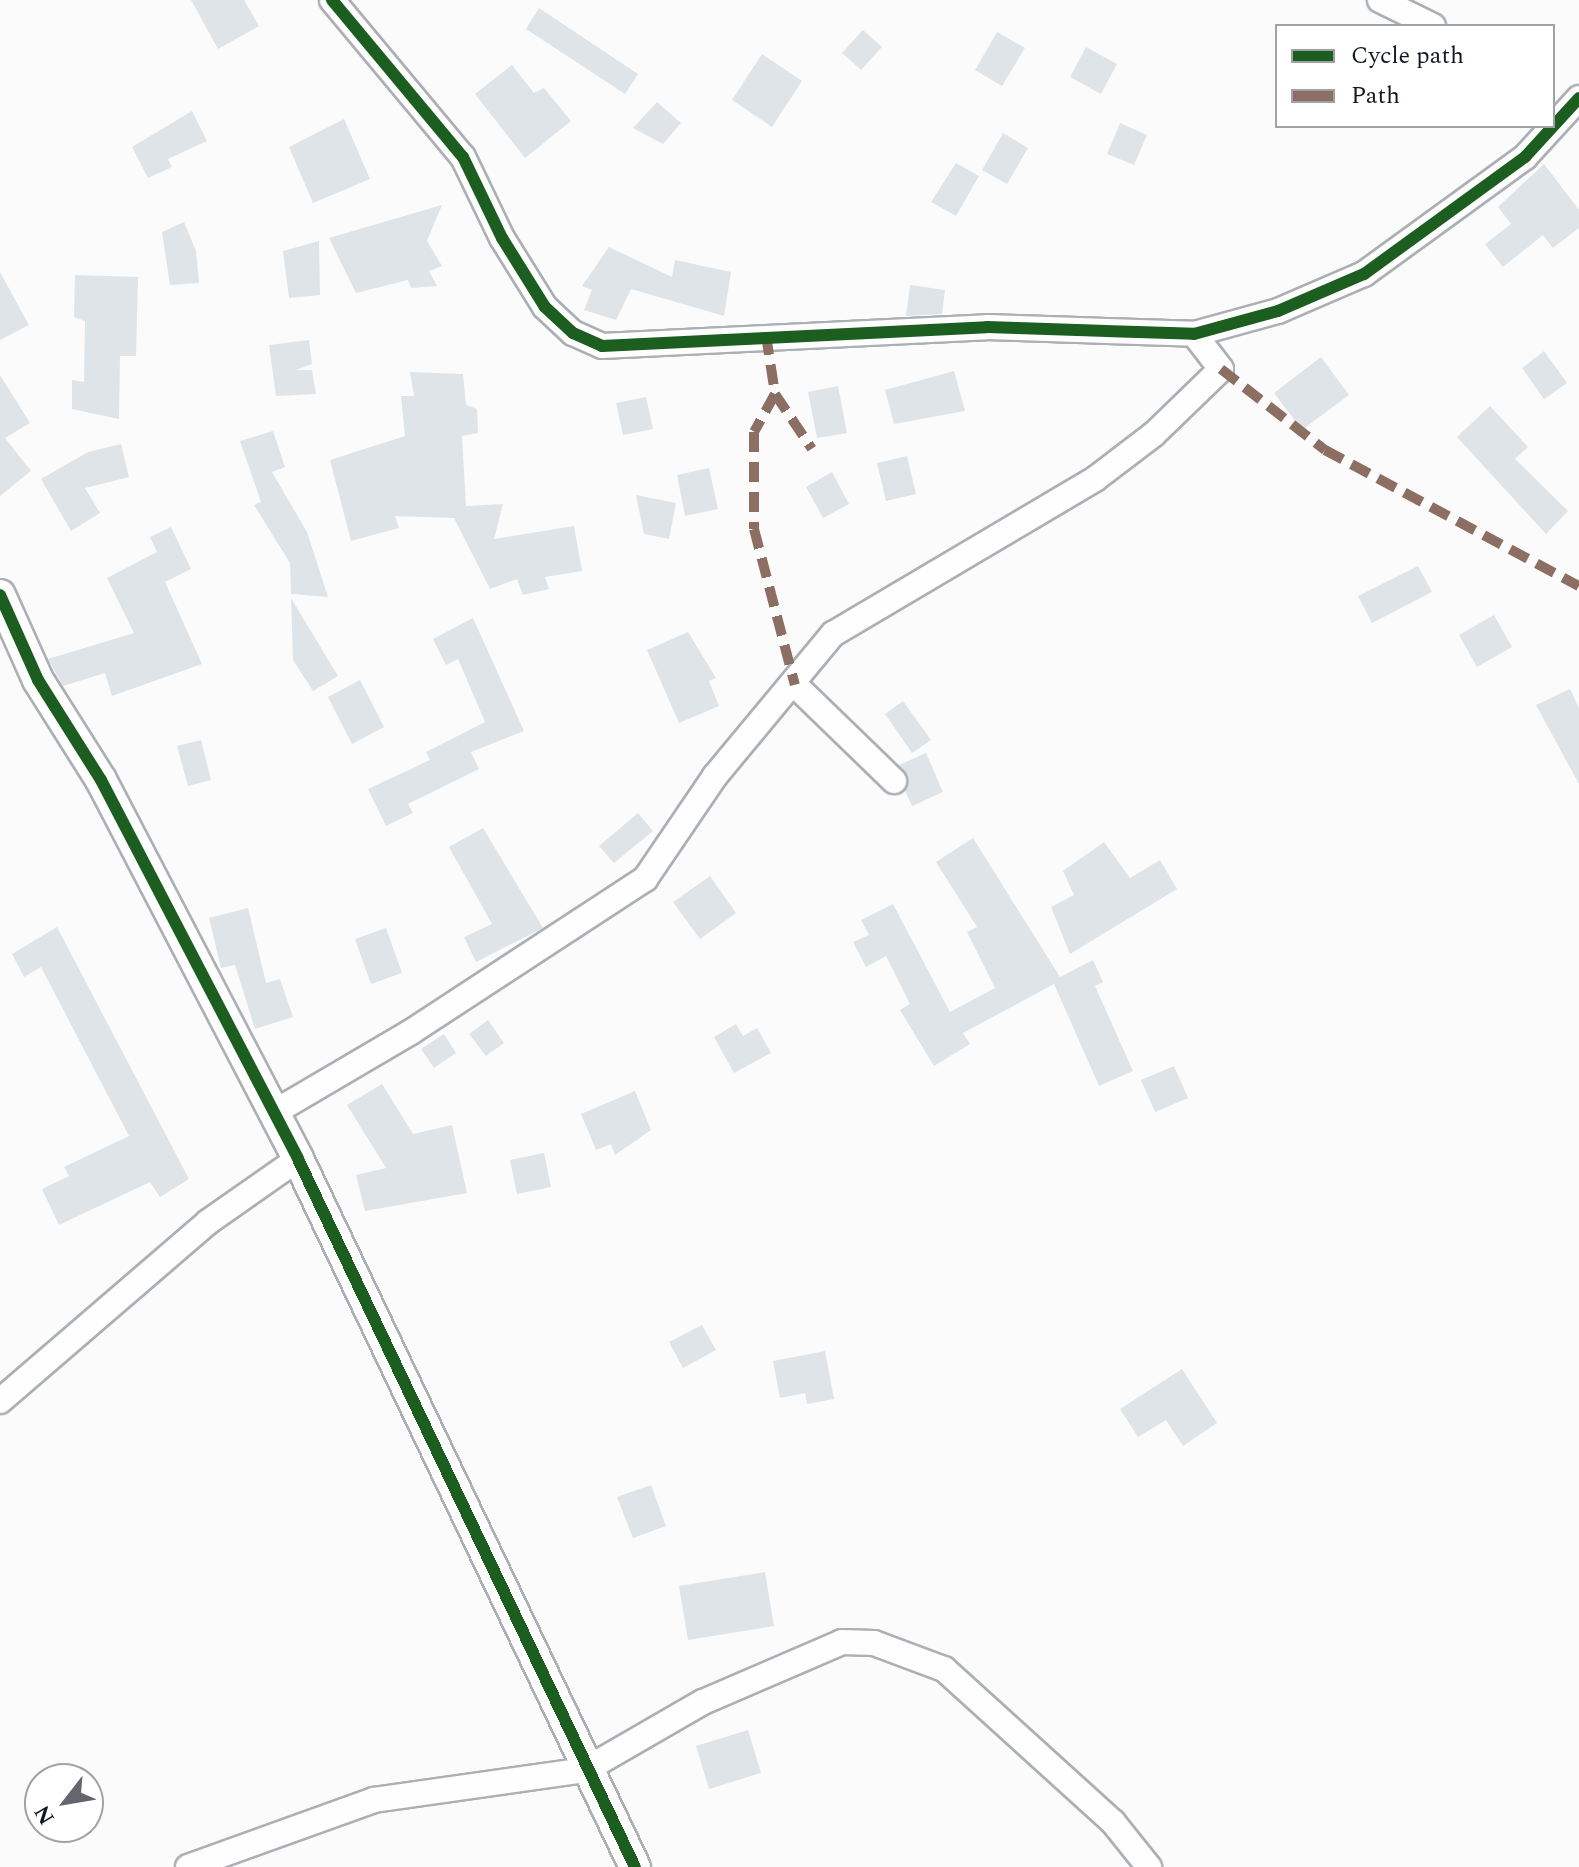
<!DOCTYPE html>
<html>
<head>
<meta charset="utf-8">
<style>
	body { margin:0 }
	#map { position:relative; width:1579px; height:1867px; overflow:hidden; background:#fbfbfb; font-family:Spectral,serif }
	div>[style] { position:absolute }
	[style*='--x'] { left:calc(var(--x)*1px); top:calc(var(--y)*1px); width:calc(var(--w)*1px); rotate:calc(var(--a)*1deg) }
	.building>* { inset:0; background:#dfe4e9 }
	.roads { filter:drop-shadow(2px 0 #acb0b4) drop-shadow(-2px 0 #acb0b4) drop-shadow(0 2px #acb0b4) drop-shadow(0 -2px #acb0b4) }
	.minor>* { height:24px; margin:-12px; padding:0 12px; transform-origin:12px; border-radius:12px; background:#fefefe }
	.tertiary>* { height:30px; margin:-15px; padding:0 15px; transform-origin:15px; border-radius:15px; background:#fefefe }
	.quiet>* { height:10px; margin-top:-5px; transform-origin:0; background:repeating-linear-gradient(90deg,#8d6e63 0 20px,transparent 0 30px) }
	.cycleway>* { height:12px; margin:-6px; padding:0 6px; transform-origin:6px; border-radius:6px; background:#1b5e20 }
	span { translate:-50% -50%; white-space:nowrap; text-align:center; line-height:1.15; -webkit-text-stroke:6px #fff; paint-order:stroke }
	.legend { position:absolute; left:1275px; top:24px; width:280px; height:104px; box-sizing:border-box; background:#fff; border:2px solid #a0a3a6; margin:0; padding:10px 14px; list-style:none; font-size:24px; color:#111821 }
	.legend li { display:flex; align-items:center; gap:16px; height:40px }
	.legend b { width:40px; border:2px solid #a0a3a6 }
	.north { position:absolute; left:24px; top:1763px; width:80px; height:80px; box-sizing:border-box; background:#fff; border:2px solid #a0a3a6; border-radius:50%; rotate:239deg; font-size:22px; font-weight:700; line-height:32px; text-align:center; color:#111821 }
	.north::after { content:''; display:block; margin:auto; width:28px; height:36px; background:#63676d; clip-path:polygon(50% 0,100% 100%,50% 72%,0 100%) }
</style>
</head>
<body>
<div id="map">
	<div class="building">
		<i style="clip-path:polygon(191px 0,244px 0,259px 26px,218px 49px)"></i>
		<i style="clip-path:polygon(539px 8px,638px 74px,625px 94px,526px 29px)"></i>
		<i style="clip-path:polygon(863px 30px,882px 47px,861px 70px,842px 53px)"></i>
		<i style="clip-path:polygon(997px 32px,1025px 48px,1002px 86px,975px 70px)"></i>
		<i style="clip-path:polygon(1086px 47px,1117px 64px,1101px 94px,1070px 77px)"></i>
		<i style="clip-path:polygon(762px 54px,802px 81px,772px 127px,732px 100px)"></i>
		<i style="clip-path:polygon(512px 65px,534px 93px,544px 88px,571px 121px,525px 158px,475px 94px)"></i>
		<i style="clip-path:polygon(657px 102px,681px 123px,663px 144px,633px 128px)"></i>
		<i style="clip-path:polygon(192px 111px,207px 141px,168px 159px,172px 167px,148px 178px,132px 147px)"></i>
		<i style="clip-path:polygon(344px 119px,370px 179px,313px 203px,289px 147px)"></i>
		<i style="clip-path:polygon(1120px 123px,1147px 135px,1134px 165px,1107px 154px)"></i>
		<i style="clip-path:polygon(1003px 133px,1028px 148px,1007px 184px,982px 170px)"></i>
		<i style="clip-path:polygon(956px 163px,979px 176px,956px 216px,931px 202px)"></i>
		<i style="clip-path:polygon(1544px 164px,1579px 210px,1579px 228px,1553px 248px,1543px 235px,1503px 267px,1485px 244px,1511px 224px,1498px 207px)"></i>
		<i style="clip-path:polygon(442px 205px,427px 241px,442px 266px,429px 271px,437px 286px,411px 288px,408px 280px,356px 293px,329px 238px)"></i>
		<i style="clip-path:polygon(184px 222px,196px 251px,199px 283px,170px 285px,162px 232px)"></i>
		<i style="clip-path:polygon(319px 241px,320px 295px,289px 298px,283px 251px)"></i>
		<i style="clip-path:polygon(609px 247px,672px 277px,675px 260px,731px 272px,724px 316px,631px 289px,616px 320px,584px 310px,592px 290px,582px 286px)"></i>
		<i style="clip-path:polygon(0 272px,29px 325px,0 340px)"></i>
		<i style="clip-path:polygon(75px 275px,138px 277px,136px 356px,120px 356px,119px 419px,72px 409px,72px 380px,84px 382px,85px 321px,74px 317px)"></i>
		<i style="clip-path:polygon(910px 285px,945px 290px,942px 314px,906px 316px)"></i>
		<i style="clip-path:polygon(309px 340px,312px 364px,296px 370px,312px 370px,316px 394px,276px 396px,269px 345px)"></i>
		<i style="clip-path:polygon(1544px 351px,1567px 383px,1544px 399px,1522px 368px)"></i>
		<i style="clip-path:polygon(1321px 357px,1349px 395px,1302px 430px,1274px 393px)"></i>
		<i style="clip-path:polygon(954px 371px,965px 411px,894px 424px,885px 390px)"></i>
		<i style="clip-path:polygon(410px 372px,463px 374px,466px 405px,477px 409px,478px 433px,462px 436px,466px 506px,503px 504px,494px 539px,574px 526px,582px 571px,545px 577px,549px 589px,523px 595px,517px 579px,490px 589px,454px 518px,395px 516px,399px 528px,351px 541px,330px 460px,405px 436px,401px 396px,414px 396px)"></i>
		<i style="clip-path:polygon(0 375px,30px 423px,5px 438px,31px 471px,0 496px)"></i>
		<i style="clip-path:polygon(838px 386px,847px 433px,817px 438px,808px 392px)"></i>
		<i style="clip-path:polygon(646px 397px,653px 429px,623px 435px,616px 403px)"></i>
		<i style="clip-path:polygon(1490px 406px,1528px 447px,1515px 459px,1568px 511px,1546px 534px,1457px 437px)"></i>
		<i style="clip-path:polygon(273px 431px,285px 467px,272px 472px,307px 532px,328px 597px,291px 594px,290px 563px,254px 505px,261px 502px,240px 441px)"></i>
		<i style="clip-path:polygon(121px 444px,129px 477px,85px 488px,100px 513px,71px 531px,41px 479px,88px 452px)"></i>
		<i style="clip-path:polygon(907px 456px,916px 494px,886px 501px,877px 463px)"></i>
		<i style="clip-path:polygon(709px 468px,718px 509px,685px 516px,677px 475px)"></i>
		<i style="clip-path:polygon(832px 472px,849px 504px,823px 518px,806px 487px)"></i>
		<i style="clip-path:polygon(636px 495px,676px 503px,669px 539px,644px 534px)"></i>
		<i style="clip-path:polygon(171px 527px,191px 569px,165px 582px,202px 664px,112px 696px,105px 673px,63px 686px,48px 659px,134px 633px,107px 578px,157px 552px,150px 537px)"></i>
		<i style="clip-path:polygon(1418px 566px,1432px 592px,1372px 623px,1358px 596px)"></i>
		<i style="clip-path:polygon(291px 598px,338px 676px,313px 691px,293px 660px)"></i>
		<i style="clip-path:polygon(1494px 615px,1512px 647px,1477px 667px,1459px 635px)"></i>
		<i style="clip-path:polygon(473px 618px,524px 731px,471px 752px,479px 769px,408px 804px,413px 813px,386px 826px,368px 789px,430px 760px,426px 752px,485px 722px,458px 659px,446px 665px,433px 639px)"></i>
		<i style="clip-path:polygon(688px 632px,716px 678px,709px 681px,719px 706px,679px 723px,647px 650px)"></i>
		<i style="clip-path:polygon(360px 680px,384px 727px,352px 744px,328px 697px)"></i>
		<i style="clip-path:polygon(1570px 689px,1579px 708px,1579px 784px,1536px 705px)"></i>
		<i style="clip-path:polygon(903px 701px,931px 740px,912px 753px,885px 714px)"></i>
		<i style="clip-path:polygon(201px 740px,211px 780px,188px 786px,177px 746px)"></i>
		<i style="clip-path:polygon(926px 753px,943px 792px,912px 806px,905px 791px,908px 776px,899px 765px)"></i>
		<i style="clip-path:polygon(638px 813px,653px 831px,614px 863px,599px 846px)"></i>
		<i style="clip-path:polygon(483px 828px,543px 928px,476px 962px,464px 937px,492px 924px,449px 847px)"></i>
		<i style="clip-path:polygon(973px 838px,1060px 977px,1093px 960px,1103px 982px,1095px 986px,1133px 1071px,1099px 1086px,1054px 984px,963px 1033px,970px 1044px,934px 1066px,900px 1010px,910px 1004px,886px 956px,866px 967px,853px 942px,869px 935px,861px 920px,893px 904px,950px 1012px,995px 988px,967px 932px,977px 927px,936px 862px)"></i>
		<i style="clip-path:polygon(1104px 842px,1130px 878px,1160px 860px,1177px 889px,1070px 954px,1051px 907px,1074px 895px,1063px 871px)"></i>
		<i style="clip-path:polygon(710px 876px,736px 913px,700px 939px,673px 902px)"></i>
		<i style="clip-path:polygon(248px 908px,266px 983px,280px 979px,293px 1017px,255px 1029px,235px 965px,221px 968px,209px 918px)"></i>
		<i style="clip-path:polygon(57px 927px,189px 1179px,160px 1197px,150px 1182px,59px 1225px,42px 1189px,69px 1176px,64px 1167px,129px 1136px,41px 967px,24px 977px,12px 954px)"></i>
		<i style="clip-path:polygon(386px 928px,402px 973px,371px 984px,355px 939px)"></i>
		<i style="clip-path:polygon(488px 1020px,504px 1043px,486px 1056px,469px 1034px)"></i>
		<i style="clip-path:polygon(736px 1024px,743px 1036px,757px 1028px,771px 1053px,734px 1073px,714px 1037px)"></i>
		<i style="clip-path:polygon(444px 1034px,456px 1053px,434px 1068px,421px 1049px)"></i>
		<i style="clip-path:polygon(1174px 1066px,1188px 1098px,1155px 1112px,1141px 1080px)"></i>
		<i style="clip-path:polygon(382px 1084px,413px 1134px,452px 1125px,467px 1193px,365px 1211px,356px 1175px,386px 1168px,347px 1105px)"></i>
		<i style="clip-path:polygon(635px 1091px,651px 1130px,615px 1155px,611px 1144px,596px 1150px,581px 1114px)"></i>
		<i style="clip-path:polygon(544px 1153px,551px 1187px,517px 1194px,510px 1160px)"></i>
		<i style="clip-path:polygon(702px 1325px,716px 1350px,683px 1368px,669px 1342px)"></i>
		<i style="clip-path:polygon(825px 1351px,834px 1399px,807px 1404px,805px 1393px,780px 1398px,773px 1361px)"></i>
		<i style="clip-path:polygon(1182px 1369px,1217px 1423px,1183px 1446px,1166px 1420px,1138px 1437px,1120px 1409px)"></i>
		<i style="clip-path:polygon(651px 1485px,666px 1526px,633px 1538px,617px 1497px)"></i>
		<i style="clip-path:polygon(765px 1572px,774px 1626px,688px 1640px,679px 1586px)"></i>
		<i style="clip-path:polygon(748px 1730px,761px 1773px,709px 1789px,696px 1746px)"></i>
	</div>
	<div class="roads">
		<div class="minor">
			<i style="--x:332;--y:0;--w:204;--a:50.2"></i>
			<i style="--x:463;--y:157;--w:90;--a:64.3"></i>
			<i style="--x:502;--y:238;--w:81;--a:58.1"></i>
			<i style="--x:545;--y:307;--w:38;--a:43"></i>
			<i style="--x:573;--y:333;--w:32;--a:24"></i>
			<i style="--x:602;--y:346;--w:385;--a:-2.8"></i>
			<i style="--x:987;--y:327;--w:207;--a:1.9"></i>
			<i style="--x:1194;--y:334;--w:87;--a:-15.3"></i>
			<i style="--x:1278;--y:311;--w:94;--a:-23.3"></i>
			<i style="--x:1364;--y:274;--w:199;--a:-36"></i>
			<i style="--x:1525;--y:157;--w:80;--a:-47.5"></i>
			<i style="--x:1380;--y:0;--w:59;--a:26.1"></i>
			<i style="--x:795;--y:685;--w:138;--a:44.1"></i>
			<i style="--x:273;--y:1113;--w:160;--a:-30.4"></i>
			<i style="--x:411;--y:1032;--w:280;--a:-33.2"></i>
			<i style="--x:645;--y:879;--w:125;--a:-55.8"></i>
			<i style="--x:715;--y:776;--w:185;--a:-50.3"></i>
			<i style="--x:833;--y:634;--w:304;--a:-30.6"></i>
			<i style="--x:1095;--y:479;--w:74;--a:-37.3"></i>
			<i style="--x:1154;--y:434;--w:93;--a:-44.1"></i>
			<i style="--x:1221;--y:369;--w:44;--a:-127.6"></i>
			<i style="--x:0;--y:1401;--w:274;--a:-40.7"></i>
			<i style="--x:208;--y:1222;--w:110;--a:-35"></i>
			<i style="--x:188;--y:1867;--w:198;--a:-19.8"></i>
			<i style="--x:374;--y:1800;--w:213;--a:-8.1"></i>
			<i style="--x:585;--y:1770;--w:136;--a:-30"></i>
			<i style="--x:703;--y:1702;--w:151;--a:-23.3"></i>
			<i style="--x:842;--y:1642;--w:32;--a:2"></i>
			<i style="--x:874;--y:1643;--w:75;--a:20.4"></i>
			<i style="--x:944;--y:1669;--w:228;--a:42.2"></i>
			<i style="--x:1113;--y:1822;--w:58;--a:51.3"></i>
		</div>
		<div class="tertiary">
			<i style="--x:0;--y:595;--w:93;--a:65.9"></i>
			<i style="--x:38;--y:680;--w:118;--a:57.8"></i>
			<i style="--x:101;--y:780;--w:427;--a:62.5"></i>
			<i style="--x:298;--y:1159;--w:784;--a:64.55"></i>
		</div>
	</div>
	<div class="quiet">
		<i style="--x:766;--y:335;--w:60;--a:81.3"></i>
		<i style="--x:775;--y:394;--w:66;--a:56.1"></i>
		<i style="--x:1221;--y:369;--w:132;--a:37.9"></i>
		<i style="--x:1325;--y:450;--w:288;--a:28.2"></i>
		<i style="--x:775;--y:394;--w:43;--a:118.9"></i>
		<i style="--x:754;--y:432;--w:97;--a:90"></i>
		<i style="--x:754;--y:529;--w:161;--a:75.3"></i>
	</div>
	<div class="cycleway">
		<i style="--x:332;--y:0;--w:204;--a:50.2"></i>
		<i style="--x:463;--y:157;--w:90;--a:64.3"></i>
		<i style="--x:502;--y:238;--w:81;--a:58.1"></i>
		<i style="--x:545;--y:307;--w:38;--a:43"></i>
		<i style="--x:573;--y:333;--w:32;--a:24"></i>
		<i style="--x:602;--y:346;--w:385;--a:-2.8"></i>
		<i style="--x:987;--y:327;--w:207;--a:1.9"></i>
		<i style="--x:1194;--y:334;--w:87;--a:-15.3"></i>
		<i style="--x:1278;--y:311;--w:94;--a:-23.3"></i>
		<i style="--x:1364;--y:274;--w:199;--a:-36"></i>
		<i style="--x:1525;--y:157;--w:80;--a:-47.5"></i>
		<i style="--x:0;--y:595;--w:93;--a:65.9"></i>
		<i style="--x:38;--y:680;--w:118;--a:57.8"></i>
		<i style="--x:101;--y:780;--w:427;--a:62.5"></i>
		<i style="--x:298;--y:1159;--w:784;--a:64.55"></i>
	</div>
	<ul class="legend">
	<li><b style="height:10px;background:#1b5e20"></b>Cycle path</li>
	<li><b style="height:10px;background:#8d6e63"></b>Path</li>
	</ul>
	<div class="north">N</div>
</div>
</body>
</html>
